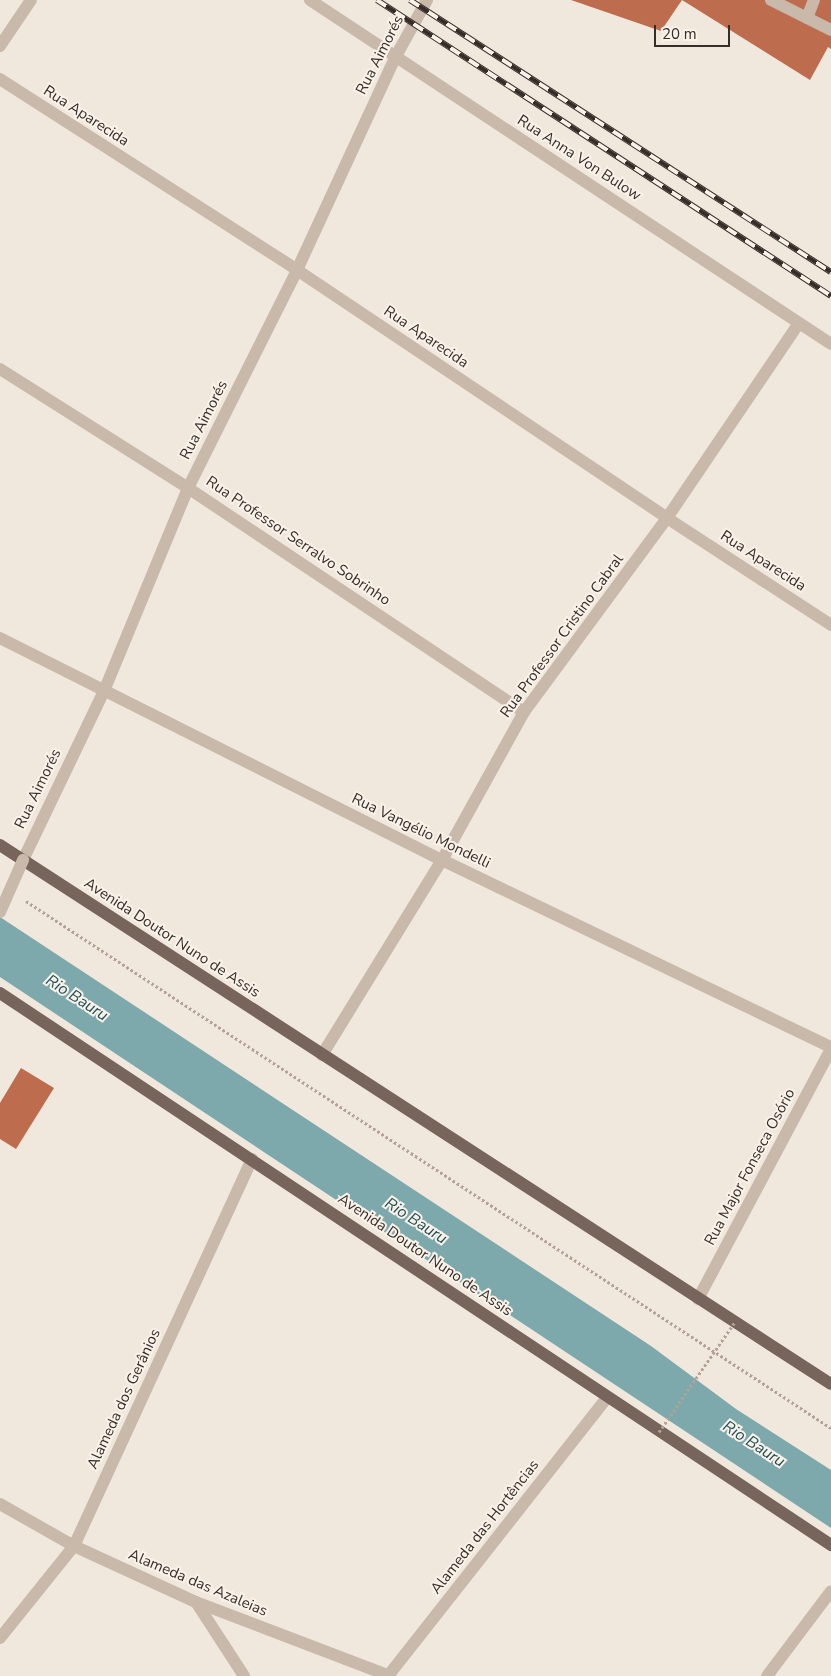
<!DOCTYPE html>
<html>
<head>
<meta charset="utf-8">
<style>
	body { margin:0 }
	#map { position:relative; width:831px; height:1676px; overflow:hidden; background:#f1e8dd; font-family:"Nunito Sans",sans-serif }
	div>[style] { position:absolute }
	[style*='--x'] { left:calc(var(--x)*1px); top:calc(var(--y)*1px); width:calc(var(--w)*1px); rotate:calc(var(--a)*1deg) }
	.water>* { inset:0; background:#7ea9ac }
	.building>* { inset:0; background:#be6c4e }
	.path>* { height:3px; margin-top:-1.5px; transform-origin:0; background:repeating-linear-gradient(90deg,#b4a394 0 2.5px,transparent 0 5px) }
	.minor>* { height:12px; margin:-6px; padding:0 6px; transform-origin:6px; border-radius:6px; background:#c8b9aa }
	.major>* { height:12px; margin:-6px; padding:0 6px; transform-origin:6px; border-radius:6px; background:#77655b }
	.rail>* { height:5.5px; margin-top:-2.75px; transform-origin:0; background:repeating-linear-gradient(90deg,#f9f2e9 0 11px,#362d29 0 22px); box-sizing:border-box; border-block:1px solid #362d29 }
	.path-bridge>* { height:3px; margin-top:-1.5px; transform-origin:0; background:repeating-linear-gradient(90deg,#b4a394 0 2.5px,transparent 0 5px) }
	.minor-bridge>* { height:12px; margin:-6px; padding:0 6px; transform-origin:6px; border-radius:6px; background:#c8b9aa }
	span { translate:-50% -50%; white-space:nowrap; text-align:center; line-height:1.15; -webkit-text-stroke:4px #f9f2e9; paint-order:stroke }
	.street-label { font-size:15px; color:#362d29 }
	.water-label { font-size:16px; color:#215055; font-style:italic }
	.scale { position:absolute; left:654px; top:25px; width:76px; height:22px; box-sizing:border-box; border:2px solid #362d29; border-top:0; padding-left:6px; font-size:15px; line-height:18px; white-space:nowrap; color:#362d29; -webkit-text-stroke:4px #f9f2e9; paint-order:stroke }
</style>
</head>
<body>
<div id="map">
	<div class="water">
		<i style="clip-path:polygon(0 917px,651px 1346px,736px 1409px,831px 1470px,831px 1528px,0 977px)"></i>
	</div>
	<div class="building">
		<i style="clip-path:polygon(571px 0,831px 0,831px 49px,828px 47px,810px 80px,682px 0,661px 31px)"></i>
		<i style="clip-path:polygon(21px 1068px,54px 1088px,16px 1149px,0 1139px,0 1103px)"></i>
	</div>
	<div class="path">
		<i style="--x:26;--y:901;--w:962;--a:33.21"></i>
	</div>
	<div class="minor">
		<i style="--x:310;--y:0;--w:624;--a:33.44"></i>
		<i style="--x:771;--y:0;--w:67;--a:26.6"></i>
		<i style="--x:807;--y:18;--w:19;--a:-69"></i>
		<i style="--x:0;--y:46;--w:55;--a:-56"></i>
		<i style="--x:0;--y:79;--w:353;--a:32.7"></i>
		<i style="--x:297;--y:270;--w:445;--a:33.8"></i>
		<i style="--x:667;--y:518;--w:196;--a:33.1"></i>
		<i style="--x:0;--y:369;--w:222;--a:32.3"></i>
		<i style="--x:188;--y:488;--w:404;--a:33.7"></i>
		<i style="--x:0;--y:638;--w:495;--a:26.7"></i>
		<i style="--x:442;--y:860;--w:432;--a:25.7"></i>
		<i style="--x:23;--y:860;--w:187;--a:-64.4"></i>
		<i style="--x:104;--y:691;--w:220;--a:-67.5"></i>
		<i style="--x:188;--y:488;--w:244;--a:-63.4"></i>
		<i style="--x:297;--y:270;--w:236;--a:-65.2"></i>
		<i style="--x:396;--y:56;--w:64;--a:-61"></i>
		<i style="--x:322;--y:1055;--w:229;--a:-58.4"></i>
		<i style="--x:442;--y:860;--w:169;--a:-61"></i>
		<i style="--x:524;--y:712;--w:241;--a:-53.6"></i>
		<i style="--x:667;--y:518;--w:235;--a:-55.9"></i>
		<i style="--x:698;--y:1299;--w:283;--a:-62"></i>
		<i style="--x:0;--y:1504;--w:85;--a:29.6"></i>
		<i style="--x:74;--y:1546;--w:134;--a:24.7"></i>
		<i style="--x:196;--y:1602;--w:208;--a:20.9"></i>
		<i style="--x:196;--y:1602;--w:88;--a:57"></i>
		<i style="--x:0;--y:1638;--w:118;--a:-51.2"></i>
		<i style="--x:74;--y:1546;--w:426;--a:-65.3"></i>
		<i style="--x:388;--y:1676;--w:354;--a:-51.8"></i>
		<i style="--x:767;--y:1676;--w:106;--a:-53"></i>
	</div>
	<div class="major">
		<i style="--x:0;--y:845;--w:990;--a:32.97"></i>
		<i style="--x:0;--y:993;--w:998;--a:33.59"></i>
	</div>
	<div class="rail">
		<i style="--x:377;--y:0;--w:542;--a:33.1"></i>
		<i style="--x:410;--y:0;--w:501;--a:32.87"></i>
	</div>
	<div class="path-bridge">
		<i style="--x:659;--y:1432;--w:134;--a:-55.4"></i>
	</div>
	<div class="minor-bridge">
		<i style="--x:0;--y:912;--w:57;--a:-66.1"></i>
	</div>
	<div class="street-label">
		<span style="left:380px;top:55px;rotate:-63deg">Rua Aimorés</span>
		<span style="left:86px;top:116px;rotate:33deg">Rua Aparecida</span>
		<span style="left:579px;top:158px;rotate:33deg">Rua Anna Von Bulow</span>
		<span style="left:426px;top:337px;rotate:34deg">Rua Aparecida</span>
		<span style="left:204px;top:420px;rotate:-63deg">Rua Aimorés</span>
		<span style="left:298px;top:541px;rotate:34deg">Rua Professor Serralvo Sobrinho</span>
		<span style="left:763px;top:561px;rotate:33deg">Rua Aparecida</span>
		<span style="left:562px;top:636px;rotate:-54deg">Rua Professor Cristino Cabral</span>
		<span style="left:38px;top:789px;rotate:-64deg">Rua Aimorés</span>
		<span style="left:421px;top:831px;rotate:26deg">Rua Vangélio Mondelli</span>
		<span style="left:172px;top:938px;rotate:33deg">Avenida Doutor Nuno de Assis</span>
		<span style="left:750px;top:1167px;rotate:-62deg">Rua Major Fonseca Osório</span>
		<span style="left:425px;top:1255px;rotate:34deg">Avenida Doutor Nuno de Assis</span>
		<span style="left:124px;top:1399px;rotate:-65deg">Alameda dos Gerânios</span>
		<span style="left:485px;top:1527px;rotate:-52deg">Alameda das Hortências</span>
		<span style="left:198px;top:1583px;rotate:23deg">Alameda das Azaleias</span>
	</div>
	<div class="water-label">
		<span style="left:77px;top:998px;rotate:33deg">Rio Bauru</span>
		<span style="left:416px;top:1221px;rotate:33deg">Rio Bauru</span>
		<span style="left:754px;top:1444px;rotate:33deg">Rio Bauru</span>
	</div>
	<div class="scale">20 m</div>
</div>
</body>
</html>
